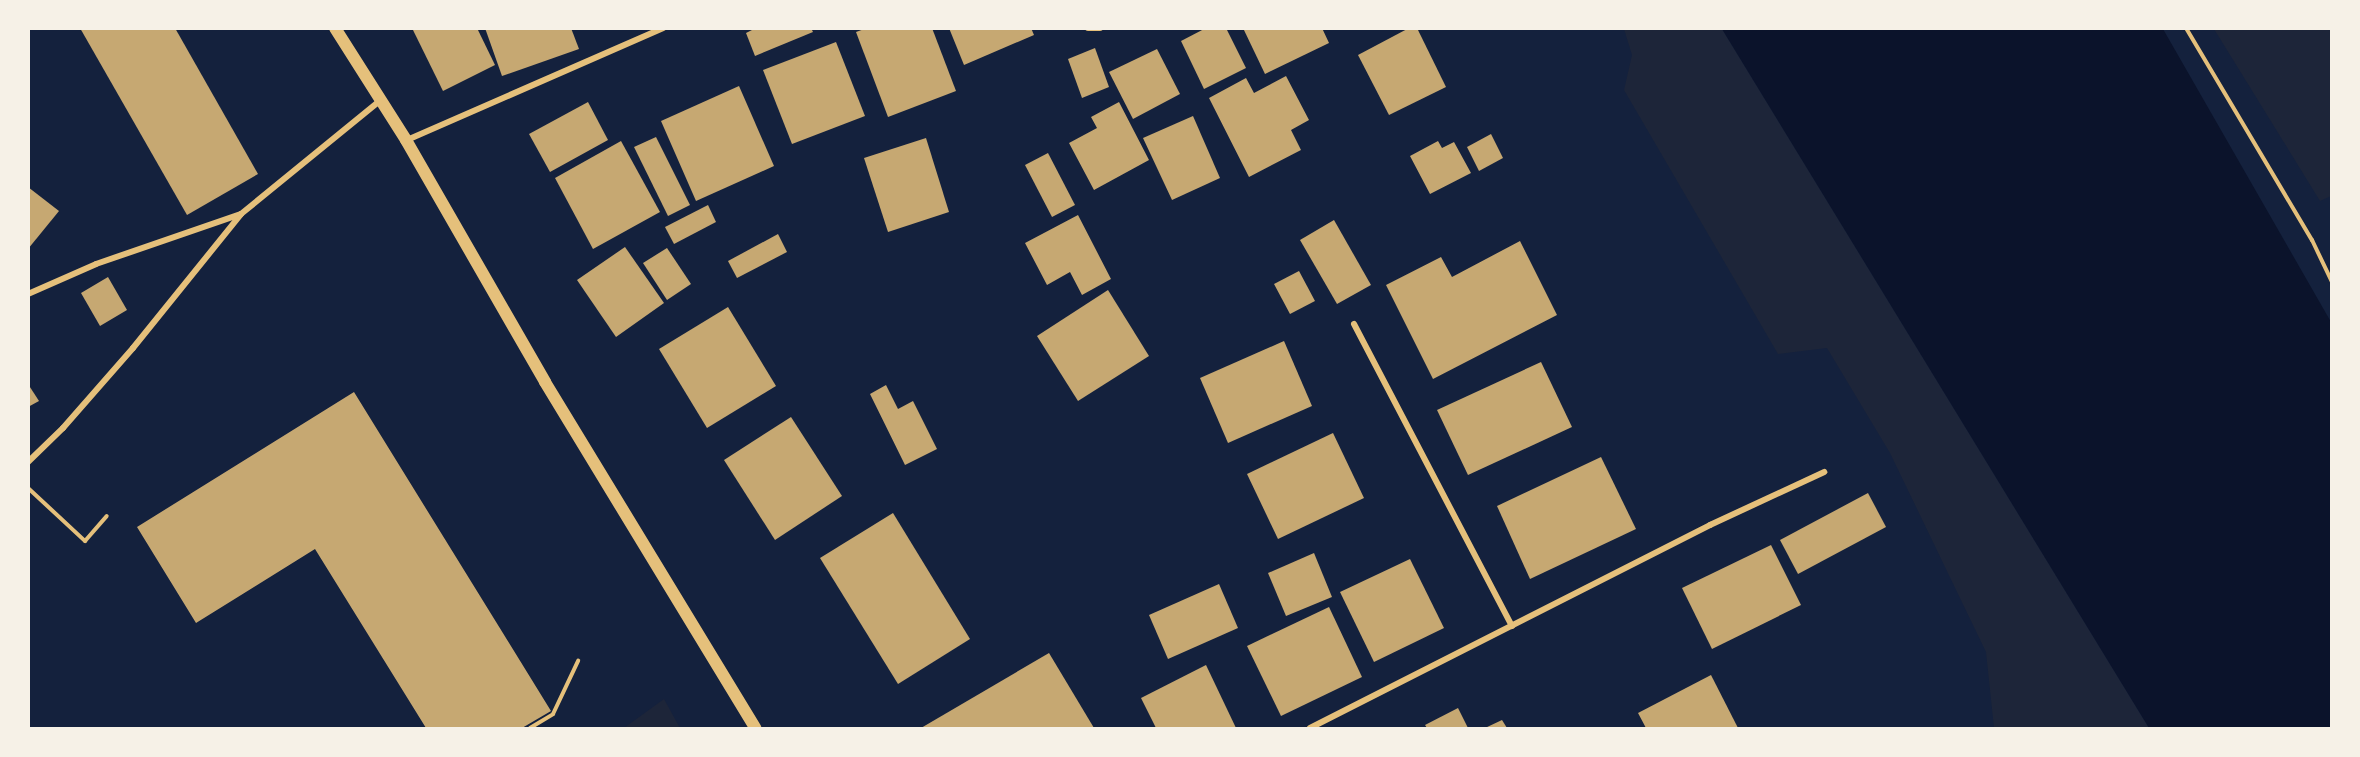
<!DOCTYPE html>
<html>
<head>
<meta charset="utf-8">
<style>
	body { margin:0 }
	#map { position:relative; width:2360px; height:757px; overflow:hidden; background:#14213d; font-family:"Nunito Sans",sans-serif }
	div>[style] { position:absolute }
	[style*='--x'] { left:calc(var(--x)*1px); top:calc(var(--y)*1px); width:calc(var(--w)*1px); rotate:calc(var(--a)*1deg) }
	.green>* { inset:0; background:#1d2539 }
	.water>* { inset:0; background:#0b132b }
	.building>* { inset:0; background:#c6a872 }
	.path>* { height:4px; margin:-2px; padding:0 2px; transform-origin:2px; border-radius:2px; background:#e5c07b }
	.minor>* { height:6px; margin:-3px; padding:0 3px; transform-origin:3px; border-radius:3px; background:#e5c07b }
	.secondary>* { height:12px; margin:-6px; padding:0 6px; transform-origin:6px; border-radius:6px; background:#e5c07b }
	span { translate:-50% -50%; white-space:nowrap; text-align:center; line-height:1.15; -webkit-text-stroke:6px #f6f1e7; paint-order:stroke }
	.frame { position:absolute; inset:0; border:30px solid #f6f1e7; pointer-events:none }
</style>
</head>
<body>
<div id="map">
	<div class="green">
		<i style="clip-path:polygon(1624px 29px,1722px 29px,2149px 728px,1994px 728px,1986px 652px,1890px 453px,1827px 348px,1778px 354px,1624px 90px,1632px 55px)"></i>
		<i style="clip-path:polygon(2214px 29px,2331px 29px,2331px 196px,2320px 201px)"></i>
		<i style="clip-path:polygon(664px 699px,680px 728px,624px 728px)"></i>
	</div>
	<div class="water">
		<i style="clip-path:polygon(1722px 29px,2163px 29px,2331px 322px,2331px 728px,2149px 728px)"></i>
	</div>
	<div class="building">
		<i style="clip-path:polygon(80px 28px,175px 28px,258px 174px,187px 215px)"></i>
		<i style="clip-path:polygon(412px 28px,477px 28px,495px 65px,443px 91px)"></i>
		<i style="clip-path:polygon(485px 28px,571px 28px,579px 49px,502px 76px)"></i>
		<i style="clip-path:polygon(756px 28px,811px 28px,813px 32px,755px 56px,746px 33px)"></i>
		<i style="clip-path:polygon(867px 28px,932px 28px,956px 91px,888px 117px,856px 32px)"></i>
		<i style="clip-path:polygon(949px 28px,1031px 28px,1034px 35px,964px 65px)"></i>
		<i style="clip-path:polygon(1206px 28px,1226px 28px,1246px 68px,1204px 89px,1181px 41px)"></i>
		<i style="clip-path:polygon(1243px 28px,1322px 28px,1329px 43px,1265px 74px)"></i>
		<i style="clip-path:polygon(1409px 28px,1417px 28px,1446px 87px,1389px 115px,1358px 55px)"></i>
		<i style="clip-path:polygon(836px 42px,865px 116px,792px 144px,763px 70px)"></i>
		<i style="clip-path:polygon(1095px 48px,1109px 87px,1082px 98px,1068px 59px)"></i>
		<i style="clip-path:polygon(1157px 49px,1180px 94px,1133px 119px,1109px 72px)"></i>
		<i style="clip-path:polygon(1286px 76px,1309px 120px,1291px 130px,1301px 150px,1249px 177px,1209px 98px,1246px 78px,1254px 93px)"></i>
		<i style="clip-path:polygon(739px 86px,774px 166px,696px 201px,661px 121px)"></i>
		<i style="clip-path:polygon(588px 102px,608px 140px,550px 172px,529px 134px)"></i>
		<i style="clip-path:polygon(1119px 102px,1149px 160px,1094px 190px,1069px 143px,1097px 128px,1091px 117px)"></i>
		<i style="clip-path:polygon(1193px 116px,1220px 178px,1172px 200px,1143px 138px)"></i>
		<i style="clip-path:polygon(1491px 134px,1503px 158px,1479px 171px,1467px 147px)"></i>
		<i style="clip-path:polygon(656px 137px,690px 205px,668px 216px,634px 147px)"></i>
		<i style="clip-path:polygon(926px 138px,949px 212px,888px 232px,864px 158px)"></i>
		<i style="clip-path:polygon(621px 141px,660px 212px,593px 249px,555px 178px)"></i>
		<i style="clip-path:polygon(1438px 141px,1442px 148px,1454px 142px,1471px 173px,1430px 194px,1410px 156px)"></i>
		<i style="clip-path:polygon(1048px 153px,1075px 205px,1052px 217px,1025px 165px)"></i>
		<i style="clip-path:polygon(28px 187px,59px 211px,28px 249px)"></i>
		<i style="clip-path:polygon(708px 205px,716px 222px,674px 244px,665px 227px)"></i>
		<i style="clip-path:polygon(1078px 215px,1111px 279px,1082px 295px,1070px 272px,1047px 285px,1025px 243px)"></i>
		<i style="clip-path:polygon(1334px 220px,1371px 285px,1337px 304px,1300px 240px)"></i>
		<i style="clip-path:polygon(778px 234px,787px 252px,737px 278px,728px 261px)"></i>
		<i style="clip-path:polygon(1520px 241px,1557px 315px,1433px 379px,1386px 285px,1441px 257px,1452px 277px)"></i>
		<i style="clip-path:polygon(625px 247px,664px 303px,616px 337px,577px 280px)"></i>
		<i style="clip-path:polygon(667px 248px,691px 284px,667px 300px,643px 263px)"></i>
		<i style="clip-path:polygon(1299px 271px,1315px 301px,1290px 314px,1274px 284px)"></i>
		<i style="clip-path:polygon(108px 277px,127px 310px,100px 326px,81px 293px)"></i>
		<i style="clip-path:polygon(1108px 290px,1149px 356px,1078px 401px,1037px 336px)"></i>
		<i style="clip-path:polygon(728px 307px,776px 386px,707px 428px,659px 349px)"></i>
		<i style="clip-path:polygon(1284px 341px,1312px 406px,1228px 443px,1200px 378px)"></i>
		<i style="clip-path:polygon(1541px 362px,1572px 427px,1468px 475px,1437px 410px)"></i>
		<i style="clip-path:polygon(28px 384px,39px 401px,28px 407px)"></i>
		<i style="clip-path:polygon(886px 385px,898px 409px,913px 401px,937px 449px,905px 465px,870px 394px)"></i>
		<i style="clip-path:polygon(354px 392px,551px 711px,522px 728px,426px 728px,315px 549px,196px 623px,137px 527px)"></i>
		<i style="clip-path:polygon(791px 417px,842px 496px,775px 540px,724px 460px)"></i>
		<i style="clip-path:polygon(1333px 433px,1364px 498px,1278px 539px,1247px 474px)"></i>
		<i style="clip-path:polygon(1601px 457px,1636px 529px,1530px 579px,1497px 506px)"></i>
		<i style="clip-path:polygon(1868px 493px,1886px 527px,1798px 574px,1780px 540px)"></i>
		<i style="clip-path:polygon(893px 513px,970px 639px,898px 684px,820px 558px)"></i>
		<i style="clip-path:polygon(1771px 545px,1801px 605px,1712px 649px,1682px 588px)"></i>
		<i style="clip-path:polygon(1314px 553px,1332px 597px,1286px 616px,1268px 573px)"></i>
		<i style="clip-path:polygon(1410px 559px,1444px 628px,1374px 662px,1340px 592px)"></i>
		<i style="clip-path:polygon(1219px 584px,1238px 628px,1168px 659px,1149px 615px)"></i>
		<i style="clip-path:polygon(1329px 607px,1362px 677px,1281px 716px,1247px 646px)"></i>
		<i style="clip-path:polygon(1049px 653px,1094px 728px,921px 728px)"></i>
		<i style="clip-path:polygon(1206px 665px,1236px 728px,1156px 728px,1141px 698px)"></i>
		<i style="clip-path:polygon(1711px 675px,1738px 728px,1646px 728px,1638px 713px)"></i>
		<i style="clip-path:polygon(1458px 708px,1468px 728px,1427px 728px,1425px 725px)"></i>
		<i style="clip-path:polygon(1502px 720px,1507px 728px,1485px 728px)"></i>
	</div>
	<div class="path">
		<i style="--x:2186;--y:28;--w:247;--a:59.3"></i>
		<i style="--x:2312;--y:240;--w:47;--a:64.5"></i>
		<i style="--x:28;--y:488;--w:78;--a:42.9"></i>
		<i style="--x:85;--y:541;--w:33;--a:-49"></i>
		<i style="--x:530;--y:728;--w:27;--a:-31"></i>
		<i style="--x:553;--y:714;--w:59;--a:-64.7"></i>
	</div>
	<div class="minor">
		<i style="--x:1088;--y:28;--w:12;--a:0"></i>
		<i style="--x:407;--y:140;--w:279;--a:-23.6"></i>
		<i style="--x:28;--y:294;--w:74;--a:-23.8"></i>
		<i style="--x:96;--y:264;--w:153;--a:-19"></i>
		<i style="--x:1354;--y:324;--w:341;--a:62.4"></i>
		<i style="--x:28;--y:462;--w:49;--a:-44.2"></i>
		<i style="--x:63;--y:428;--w:106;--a:-48.8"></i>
		<i style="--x:133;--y:348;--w:172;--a:-51.1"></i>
		<i style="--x:241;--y:214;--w:181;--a:-39.2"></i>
		<i style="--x:1310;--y:728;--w:449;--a:-26.9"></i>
		<i style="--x:1710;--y:525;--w:126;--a:-24.9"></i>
	</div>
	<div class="secondary">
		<i style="--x:335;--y:28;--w:133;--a:57.6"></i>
		<i style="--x:406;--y:140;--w:279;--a:60.1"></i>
		<i style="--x:545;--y:382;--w:405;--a:58.7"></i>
	</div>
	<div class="frame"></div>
</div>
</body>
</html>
